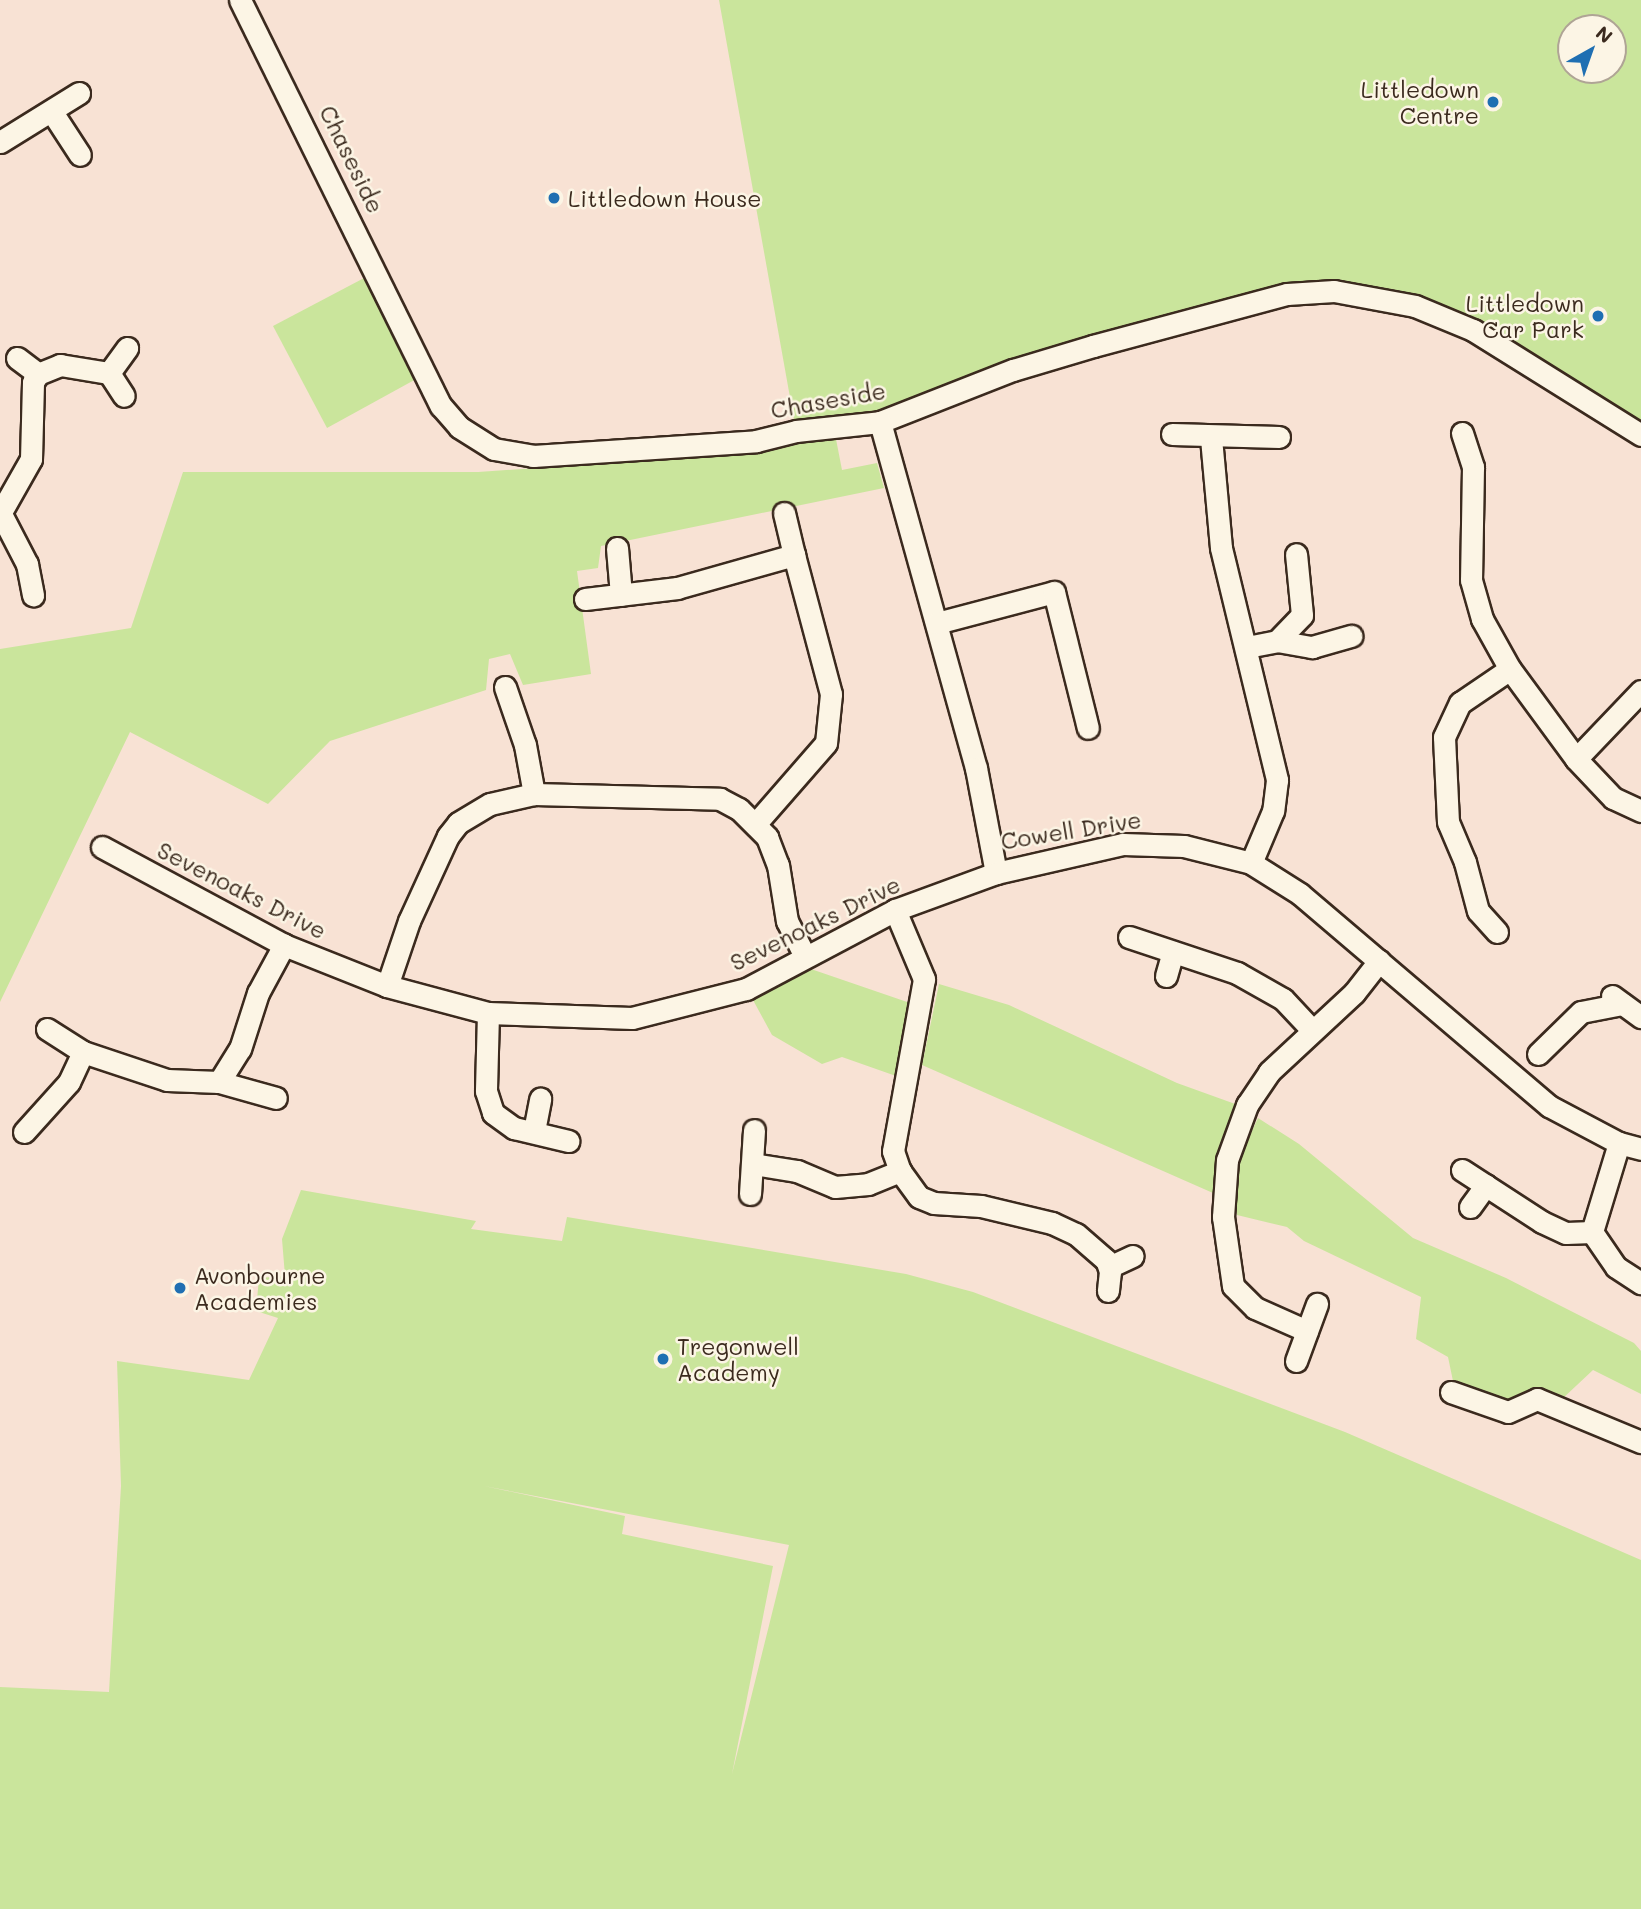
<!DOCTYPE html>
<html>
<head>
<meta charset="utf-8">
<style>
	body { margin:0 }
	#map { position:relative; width:1641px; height:1909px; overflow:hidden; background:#f8e2d4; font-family:Mali,sans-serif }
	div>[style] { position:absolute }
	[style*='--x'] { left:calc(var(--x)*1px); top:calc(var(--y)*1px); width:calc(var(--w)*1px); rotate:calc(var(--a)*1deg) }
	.green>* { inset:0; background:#cae59c }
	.roads { filter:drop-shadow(2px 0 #3b2a1e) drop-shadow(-2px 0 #3b2a1e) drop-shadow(0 2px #3b2a1e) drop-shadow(0 -2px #3b2a1e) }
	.minor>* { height:21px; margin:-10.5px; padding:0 10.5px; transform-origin:10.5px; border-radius:10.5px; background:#fcf5e5 }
	.dots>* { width:19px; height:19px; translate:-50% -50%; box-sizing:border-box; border:4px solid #fcf5e5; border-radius:50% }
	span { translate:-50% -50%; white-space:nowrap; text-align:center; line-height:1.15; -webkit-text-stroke:5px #fcf5e5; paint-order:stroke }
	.poi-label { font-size:23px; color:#3b2a1e }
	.right { translate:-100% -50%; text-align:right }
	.left { translate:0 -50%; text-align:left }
	.street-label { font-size:23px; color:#3b2a1e }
	.north { position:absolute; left:1557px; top:14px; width:70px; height:70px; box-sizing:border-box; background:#fcf5e5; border:2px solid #afa495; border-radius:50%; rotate:40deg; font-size:19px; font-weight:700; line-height:28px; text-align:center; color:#3b2a1e }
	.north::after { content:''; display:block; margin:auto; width:24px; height:32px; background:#1f6fb2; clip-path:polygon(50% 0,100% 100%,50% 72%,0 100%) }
</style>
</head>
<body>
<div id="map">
	<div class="green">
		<i style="clip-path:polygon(evenodd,719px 0,1641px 0,1641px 435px,1416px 296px,1278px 287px,1089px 337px,880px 422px,796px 431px,719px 0,1571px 28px,1613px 28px,1613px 70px,1571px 70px,1571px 28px)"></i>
		<i style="clip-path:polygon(366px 277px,418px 378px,327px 428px,273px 326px)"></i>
		<i style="clip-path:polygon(836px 439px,842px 470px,877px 463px,884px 488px,601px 546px,598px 568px,577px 571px,591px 674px,523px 685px,510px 654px,489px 659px,486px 690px,330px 741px,268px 804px,130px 732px,0 1002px,0 649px,131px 628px,183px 472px,478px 472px,652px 460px)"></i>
		<i style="clip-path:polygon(808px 968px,913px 1004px,896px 1076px,842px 1057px,822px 1064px,772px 1035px,753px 1000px)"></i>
		<i style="clip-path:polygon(939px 984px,1009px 1005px,1177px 1083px,1238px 1105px,1213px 1193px,922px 1065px)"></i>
		<i style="clip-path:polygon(1258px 1118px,1299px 1144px,1413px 1238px,1506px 1278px,1634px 1343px,1641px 1351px,1641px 1394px,1593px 1370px,1561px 1400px,1529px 1391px,1510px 1402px,1453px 1381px,1448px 1357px,1416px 1339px,1421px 1297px,1304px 1241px,1287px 1227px,1237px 1215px,1236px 1165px)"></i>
		<i style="clip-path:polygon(evenodd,301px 1190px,476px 1221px,471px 1229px,562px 1241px,567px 1217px,906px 1274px,973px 1292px,1345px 1432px,1641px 1560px,1641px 1909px,0 1909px,0 1687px,109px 1692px,121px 1486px,117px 1361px,249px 1380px,278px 1318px,256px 1311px,259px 1278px,285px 1276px,282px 1239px,301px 1190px,484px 1486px,789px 1545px,732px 1774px,773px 1566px,622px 1534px,625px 1516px,484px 1486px)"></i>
	</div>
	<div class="roads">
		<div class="minor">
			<i style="--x:240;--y:0;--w:453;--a:63.7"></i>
			<i style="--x:441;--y:406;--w:28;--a:49"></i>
			<i style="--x:459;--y:427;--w:41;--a:32.2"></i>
			<i style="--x:494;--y:449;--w:40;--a:10"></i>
			<i style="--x:533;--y:456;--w:224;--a:-3.8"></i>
			<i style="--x:756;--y:441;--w:41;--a:-14"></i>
			<i style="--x:796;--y:431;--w:84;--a:-6.1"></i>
			<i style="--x:880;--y:422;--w:143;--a:-21.4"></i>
			<i style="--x:1013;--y:370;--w:84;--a:-16.7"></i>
			<i style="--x:1093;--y:346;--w:201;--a:-15"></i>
			<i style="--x:1287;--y:294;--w:47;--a:-3.7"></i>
			<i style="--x:1334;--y:291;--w:82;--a:10.5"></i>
			<i style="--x:1415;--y:306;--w:63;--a:22.5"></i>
			<i style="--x:1473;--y:330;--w:198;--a:32"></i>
			<i style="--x:52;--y:112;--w:51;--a:56.9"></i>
			<i style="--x:0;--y:142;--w:93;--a:-31.8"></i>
			<i style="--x:17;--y:358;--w:26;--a:37"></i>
			<i style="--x:109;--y:373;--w:27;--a:57"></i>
			<i style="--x:880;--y:422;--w:359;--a:74.5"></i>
			<i style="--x:976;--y:768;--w:107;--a:79.2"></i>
			<i style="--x:1462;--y:433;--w:36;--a:72"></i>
			<i style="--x:1473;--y:467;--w:113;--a:91"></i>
			<i style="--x:1471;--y:580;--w:41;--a:74.2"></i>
			<i style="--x:1482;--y:619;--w:57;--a:60.8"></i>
			<i style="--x:1510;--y:669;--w:112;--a:53.7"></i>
			<i style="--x:1576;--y:759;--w:54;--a:46.5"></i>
			<i style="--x:1613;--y:798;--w:31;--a:25"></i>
			<i style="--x:1172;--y:434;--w:107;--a:1.6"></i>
			<i style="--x:1211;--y:438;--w:110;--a:84.8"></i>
			<i style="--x:1221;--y:548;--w:239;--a:76.4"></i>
			<i style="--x:1277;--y:780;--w:31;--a:97"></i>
			<i style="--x:1273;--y:811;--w:56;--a:112.9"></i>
			<i style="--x:0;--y:512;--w:59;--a:62.6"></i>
			<i style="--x:27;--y:564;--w:32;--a:79"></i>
			<i style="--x:1;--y:512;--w:61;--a:-60.5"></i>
			<i style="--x:31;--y:459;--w:77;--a:-88.5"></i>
			<i style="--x:33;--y:382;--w:9;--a:-58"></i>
			<i style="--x:38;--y:374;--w:24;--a:-22"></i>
			<i style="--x:60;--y:365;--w:50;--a:9.3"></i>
			<i style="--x:109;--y:373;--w:31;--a:-54"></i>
			<i style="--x:784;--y:513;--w:43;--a:76.6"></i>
			<i style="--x:617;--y:548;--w:47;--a:85.1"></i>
			<i style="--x:585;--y:599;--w:93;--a:-6.8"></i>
			<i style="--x:677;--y:588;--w:122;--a:-15.8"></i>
			<i style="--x:794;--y:555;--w:144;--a:75.1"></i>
			<i style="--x:831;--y:694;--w:49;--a:95.8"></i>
			<i style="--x:826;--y:743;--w:105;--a:131.1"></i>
			<i style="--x:937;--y:623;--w:121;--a:-14.8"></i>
			<i style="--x:1054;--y:592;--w:140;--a:76"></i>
			<i style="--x:1277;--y:641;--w:36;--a:-46"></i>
			<i style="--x:1302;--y:615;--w:61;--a:-95.6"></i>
			<i style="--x:1247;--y:647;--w:31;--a:-11"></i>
			<i style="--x:1277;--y:641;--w:36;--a:10"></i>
			<i style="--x:1312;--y:647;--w:41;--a:-15.8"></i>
			<i style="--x:505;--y:687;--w:61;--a:71"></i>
			<i style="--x:525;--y:745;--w:50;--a:79.6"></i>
			<i style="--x:1576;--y:759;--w:94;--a:-46.3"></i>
			<i style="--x:102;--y:847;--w:207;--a:28.3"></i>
			<i style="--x:284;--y:945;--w:111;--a:21.7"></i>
			<i style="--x:387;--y:986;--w:105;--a:15"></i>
			<i style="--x:488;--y:1013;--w:144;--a:2"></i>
			<i style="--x:632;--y:1018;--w:118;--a:-14.3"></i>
			<i style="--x:746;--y:989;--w:169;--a:-27.9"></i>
			<i style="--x:895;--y:910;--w:108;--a:-20.1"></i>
			<i style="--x:996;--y:873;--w:130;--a:-12.9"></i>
			<i style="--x:1123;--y:844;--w:61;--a:1.9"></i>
			<i style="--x:1184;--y:846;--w:69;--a:14.2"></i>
			<i style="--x:1251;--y:863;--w:58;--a:32.3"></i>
			<i style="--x:1300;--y:894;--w:327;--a:40.4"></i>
			<i style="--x:1549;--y:1106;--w:79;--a:27.9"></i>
			<i style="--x:1619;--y:1143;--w:23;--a:15"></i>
			<i style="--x:895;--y:910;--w:75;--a:67.2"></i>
			<i style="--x:924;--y:979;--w:175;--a:100.2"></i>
			<i style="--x:893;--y:1151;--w:21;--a:71"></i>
			<i style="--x:1497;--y:932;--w:28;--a:-132"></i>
			<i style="--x:1478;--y:911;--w:51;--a:-104.9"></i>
			<i style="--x:1465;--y:862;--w:43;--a:-113"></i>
			<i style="--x:1448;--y:822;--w:85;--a:-92.7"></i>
			<i style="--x:1444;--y:737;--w:38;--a:-65"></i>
			<i style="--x:1460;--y:703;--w:60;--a:-34.2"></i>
			<i style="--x:1129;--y:937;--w:114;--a:18.4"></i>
			<i style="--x:1237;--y:973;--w:53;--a:29.5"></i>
			<i style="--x:1283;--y:999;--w:42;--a:46.9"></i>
			<i style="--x:1166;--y:976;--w:25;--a:-74"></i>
			<i style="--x:387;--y:986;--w:69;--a:-71.3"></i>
			<i style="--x:409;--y:921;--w:94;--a:-65.4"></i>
			<i style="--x:448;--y:836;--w:16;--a:-52"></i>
			<i style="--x:458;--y:823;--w:37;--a:-31"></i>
			<i style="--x:490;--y:804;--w:45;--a:-12.8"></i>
			<i style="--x:534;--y:794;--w:186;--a:1.5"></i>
			<i style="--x:720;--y:799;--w:21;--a:28"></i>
			<i style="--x:739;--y:809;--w:40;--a:45"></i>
			<i style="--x:767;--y:837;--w:30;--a:69"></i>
			<i style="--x:778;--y:865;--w:57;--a:80.9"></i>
			<i style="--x:787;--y:921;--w:38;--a:63"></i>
			<i style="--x:1612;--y:996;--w:36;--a:36"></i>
			<i style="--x:488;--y:1013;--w:78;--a:91.5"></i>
			<i style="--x:486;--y:1091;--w:23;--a:72"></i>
			<i style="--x:493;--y:1113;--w:26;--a:36"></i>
			<i style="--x:514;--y:1128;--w:56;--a:13.5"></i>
			<i style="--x:47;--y:1029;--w:43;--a:32.6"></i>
			<i style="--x:83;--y:1052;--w:89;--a:18.4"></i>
			<i style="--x:167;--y:1080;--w:52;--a:2.2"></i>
			<i style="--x:219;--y:1082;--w:39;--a:-58"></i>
			<i style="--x:240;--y:1049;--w:59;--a:-72.2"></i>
			<i style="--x:258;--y:993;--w:55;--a:-61.6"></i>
			<i style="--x:1538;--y:1054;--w:60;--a:-44.3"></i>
			<i style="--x:1581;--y:1012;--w:42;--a:-11"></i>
			<i style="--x:219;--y:1082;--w:59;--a:15.7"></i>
			<i style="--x:534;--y:1131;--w:33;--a:-79"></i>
			<i style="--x:24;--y:1132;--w:67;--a:-48"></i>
			<i style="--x:69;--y:1082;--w:33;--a:-65"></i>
			<i style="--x:1619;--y:1143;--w:93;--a:106.9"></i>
			<i style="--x:1592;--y:1232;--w:42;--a:55.6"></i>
			<i style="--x:1616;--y:1267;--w:30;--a:33"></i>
			<i style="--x:753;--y:1164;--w:45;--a:9"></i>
			<i style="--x:797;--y:1171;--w:41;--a:22.8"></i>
			<i style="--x:835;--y:1187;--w:33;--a:-5"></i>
			<i style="--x:868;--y:1184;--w:35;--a:-22"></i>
			<i style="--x:900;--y:1171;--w:32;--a:54"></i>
			<i style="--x:919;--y:1197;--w:16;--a:22"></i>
			<i style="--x:934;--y:1203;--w:47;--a:3.7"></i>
			<i style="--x:981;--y:1206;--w:73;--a:13.5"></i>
			<i style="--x:1052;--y:1223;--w:26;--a:25"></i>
			<i style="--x:1076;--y:1234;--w:40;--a:41"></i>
			<i style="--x:1106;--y:1260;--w:12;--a:70"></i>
			<i style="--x:1110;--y:1271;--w:20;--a:96"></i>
			<i style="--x:1462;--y:1170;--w:95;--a:33"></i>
			<i style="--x:1542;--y:1222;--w:26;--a:25"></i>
			<i style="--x:1566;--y:1233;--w:26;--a:-2"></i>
			<i style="--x:750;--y:1194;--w:64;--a:-86.4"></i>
			<i style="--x:1470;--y:1207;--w:27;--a:-54"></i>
			<i style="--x:1109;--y:1267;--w:26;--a:-25"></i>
			<i style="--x:1307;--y:1331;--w:57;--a:-156.1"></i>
			<i style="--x:1255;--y:1308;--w:31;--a:-135"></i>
			<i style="--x:1233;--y:1286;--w:70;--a:-98.2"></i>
			<i style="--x:1223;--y:1217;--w:57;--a:-86"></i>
			<i style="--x:1227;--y:1160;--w:59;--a:-70"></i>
			<i style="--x:1247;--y:1105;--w:40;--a:-56"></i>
			<i style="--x:1269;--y:1072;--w:116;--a:-42.9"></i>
			<i style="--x:1354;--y:993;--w:41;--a:-52"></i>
			<i style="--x:1296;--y:1361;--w:61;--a:-69.8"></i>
			<i style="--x:1451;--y:1392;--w:60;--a:19.3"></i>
			<i style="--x:1508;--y:1412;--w:32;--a:-24"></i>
			<i style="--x:1537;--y:1399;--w:113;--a:22.5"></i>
		</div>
	</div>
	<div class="dots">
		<i style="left:1493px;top:102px;background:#1f6fb2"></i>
		<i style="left:554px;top:198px;background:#1f6fb2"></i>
		<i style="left:1598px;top:316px;background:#1f6fb2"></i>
		<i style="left:180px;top:1288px;background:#1f6fb2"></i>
		<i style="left:663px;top:1359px;background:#1f6fb2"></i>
	</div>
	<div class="poi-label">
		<span class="right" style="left:1479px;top:102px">Littledown<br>Centre</span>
		<span class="left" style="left:568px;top:198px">Littledown House</span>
		<span class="right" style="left:1584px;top:316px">Littledown<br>Car Park</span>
		<span class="left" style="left:194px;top:1288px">Avonbourne<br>Academies</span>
		<span class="left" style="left:677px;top:1359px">Tregonwell<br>Academy</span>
	</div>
	<div class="street-label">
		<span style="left:352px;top:159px;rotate:64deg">Chaseside</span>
		<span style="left:828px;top:400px;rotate:-10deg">Chaseside</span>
		<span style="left:1071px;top:830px;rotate:-9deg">Cowell Drive</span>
		<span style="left:242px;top:890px;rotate:27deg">Sevenoaks Drive</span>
		<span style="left:815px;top:923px;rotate:-26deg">Sevenoaks Drive</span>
	</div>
	<div class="north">N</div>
</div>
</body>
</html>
